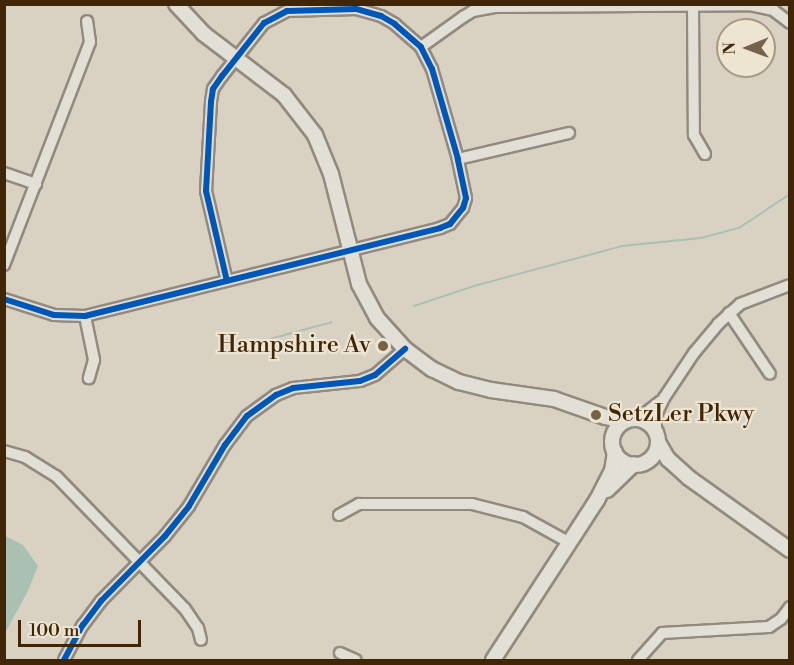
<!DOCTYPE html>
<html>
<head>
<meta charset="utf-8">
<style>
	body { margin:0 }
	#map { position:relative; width:794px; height:665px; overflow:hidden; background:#d9d2c3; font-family:"Libre Bodoni",serif }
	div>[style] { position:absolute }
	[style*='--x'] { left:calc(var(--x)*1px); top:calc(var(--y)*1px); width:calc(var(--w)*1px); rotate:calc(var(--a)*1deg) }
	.water>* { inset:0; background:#aac0b2 }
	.stream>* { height:2px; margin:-1px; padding:0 1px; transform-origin:1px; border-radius:1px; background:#aac0b2 }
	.roads { filter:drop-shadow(2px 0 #928a7e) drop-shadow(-2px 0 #928a7e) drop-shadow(0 2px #928a7e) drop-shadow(0 -2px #928a7e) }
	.street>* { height:10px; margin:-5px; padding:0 5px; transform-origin:5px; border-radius:5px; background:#e2dfd7 }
	.secondary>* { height:14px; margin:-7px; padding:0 7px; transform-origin:7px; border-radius:7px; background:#e2dfd7 }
	.secondary>.ring { margin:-7px; padding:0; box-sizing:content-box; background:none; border:14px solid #e2dfd7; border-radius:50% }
	.cycleway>* { height:6px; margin:-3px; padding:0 3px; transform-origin:3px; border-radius:3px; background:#0057b8 }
	.dots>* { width:16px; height:16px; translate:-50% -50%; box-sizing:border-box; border:3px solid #ede4d2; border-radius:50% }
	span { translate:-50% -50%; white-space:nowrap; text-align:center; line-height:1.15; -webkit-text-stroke:4.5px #ede4d2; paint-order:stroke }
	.poi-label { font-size:24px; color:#402506 }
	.right { translate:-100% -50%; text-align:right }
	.left { translate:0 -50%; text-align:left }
	.frame { position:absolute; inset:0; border:6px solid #402506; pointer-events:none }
	.north { position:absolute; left:716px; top:18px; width:60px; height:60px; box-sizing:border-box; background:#ede4d2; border:2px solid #a89880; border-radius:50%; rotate:269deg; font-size:16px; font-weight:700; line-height:24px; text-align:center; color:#402506 }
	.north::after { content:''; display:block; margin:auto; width:21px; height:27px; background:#766248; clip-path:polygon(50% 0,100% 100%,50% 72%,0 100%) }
	.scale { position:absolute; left:18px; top:620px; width:123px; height:27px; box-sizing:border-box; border:3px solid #402506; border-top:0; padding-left:8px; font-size:18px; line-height:21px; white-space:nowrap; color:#402506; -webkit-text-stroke:4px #ede4d2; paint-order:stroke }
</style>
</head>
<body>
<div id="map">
	<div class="water">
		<i style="clip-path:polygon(5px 536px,23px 545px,38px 566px,27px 593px,5px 633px)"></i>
	</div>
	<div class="stream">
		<i style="--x:414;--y:306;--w:63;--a:-18.4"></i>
		<i style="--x:474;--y:286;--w:153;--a:-15.1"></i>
		<i style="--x:622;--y:246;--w:79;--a:-5.8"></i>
		<i style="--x:701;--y:238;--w:39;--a:-15"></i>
		<i style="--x:739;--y:228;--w:61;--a:-33.7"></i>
		<i style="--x:270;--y:339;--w:64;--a:-15.3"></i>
	</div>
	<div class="roads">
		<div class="street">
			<i style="--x:693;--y:6;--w:129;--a:89.6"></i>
			<i style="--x:694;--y:135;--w:22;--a:60"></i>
			<i style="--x:421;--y:47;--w:52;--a:-35.5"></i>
			<i style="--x:463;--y:17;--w:12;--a:-31"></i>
			<i style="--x:473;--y:11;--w:22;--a:-10"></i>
			<i style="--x:495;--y:7;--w:255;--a:-0.4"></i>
			<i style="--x:750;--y:5;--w:24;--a:12"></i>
			<i style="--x:773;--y:10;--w:21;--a:37"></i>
			<i style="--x:458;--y:159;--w:114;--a:-13.2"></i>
			<i style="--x:4;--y:173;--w:34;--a:19"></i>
			<i style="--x:4;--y:265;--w:239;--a:-68.9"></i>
			<i style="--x:90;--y:42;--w:21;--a:-98"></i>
			<i style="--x:4;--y:299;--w:52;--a:17.7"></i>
			<i style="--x:54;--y:315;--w:31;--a:2"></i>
			<i style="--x:85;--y:316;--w:366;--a:-13.9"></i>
			<i style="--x:440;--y:228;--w:11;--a:-22"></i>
			<i style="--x:450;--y:224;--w:21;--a:-51"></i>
			<i style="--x:463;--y:208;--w:10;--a:-73"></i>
			<i style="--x:466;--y:198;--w:40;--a:-102"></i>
			<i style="--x:458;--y:159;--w:94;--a:-106.1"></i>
			<i style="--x:432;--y:69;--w:25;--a:-117"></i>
			<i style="--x:421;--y:47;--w:35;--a:-139"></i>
			<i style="--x:395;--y:24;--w:16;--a:-150"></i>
			<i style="--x:381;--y:16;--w:26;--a:-164"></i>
			<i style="--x:356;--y:9;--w:69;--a:178.3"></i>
			<i style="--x:287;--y:11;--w:26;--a:152"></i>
			<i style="--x:264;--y:23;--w:68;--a:128.4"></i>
			<i style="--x:222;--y:76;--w:16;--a:125"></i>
			<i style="--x:213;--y:89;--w:13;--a:99"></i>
			<i style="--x:211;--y:102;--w:89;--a:93.2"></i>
			<i style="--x:206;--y:191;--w:92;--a:76.9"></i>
			<i style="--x:729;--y:313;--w:73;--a:56.1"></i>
			<i style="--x:85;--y:316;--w:45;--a:78.4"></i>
			<i style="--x:94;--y:360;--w:19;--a:106"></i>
			<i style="--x:638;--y:419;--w:28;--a:-38"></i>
			<i style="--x:656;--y:430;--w:15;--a:-90"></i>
			<i style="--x:656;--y:415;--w:19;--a:-65"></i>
			<i style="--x:664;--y:398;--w:54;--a:-56.3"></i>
			<i style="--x:694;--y:353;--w:38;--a:-50"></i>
			<i style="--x:718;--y:324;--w:30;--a:-42"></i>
			<i style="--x:740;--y:304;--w:53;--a:-20.8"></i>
			<i style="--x:4;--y:451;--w:22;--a:16"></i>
			<i style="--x:25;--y:457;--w:36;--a:32"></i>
			<i style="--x:56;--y:476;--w:185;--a:45.9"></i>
			<i style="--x:185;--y:609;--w:23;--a:56"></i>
			<i style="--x:198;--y:628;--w:12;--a:76"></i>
			<i style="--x:339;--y:515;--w:23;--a:-29"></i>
			<i style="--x:359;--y:504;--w:113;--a:0"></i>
			<i style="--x:472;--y:504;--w:53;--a:14.3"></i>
			<i style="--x:523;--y:517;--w:54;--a:29"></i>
			<i style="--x:340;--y:653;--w:17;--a:24"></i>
			<i style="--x:64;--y:660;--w:40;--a:-62"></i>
			<i style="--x:83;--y:625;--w:30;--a:-53"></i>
			<i style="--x:101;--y:601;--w:91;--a:-45.4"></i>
			<i style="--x:165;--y:536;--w:38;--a:-51"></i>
			<i style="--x:189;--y:506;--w:71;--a:-59.5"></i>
			<i style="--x:225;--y:445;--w:36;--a:-53"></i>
			<i style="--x:247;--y:416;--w:36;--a:-36"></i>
			<i style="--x:276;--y:395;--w:18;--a:-22"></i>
			<i style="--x:293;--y:388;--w:67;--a:-6"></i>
			<i style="--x:360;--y:381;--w:16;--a:-22"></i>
			<i style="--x:375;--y:375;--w:40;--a:-41"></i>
			<i style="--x:638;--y:660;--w:36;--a:-48"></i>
			<i style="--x:662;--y:633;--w:107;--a:-3.2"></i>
			<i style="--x:769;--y:627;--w:14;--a:-34"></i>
			<i style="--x:781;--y:619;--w:15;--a:-53"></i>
		</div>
		<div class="secondary">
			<i style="--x:176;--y:4;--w:41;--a:47"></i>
			<i style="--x:204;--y:34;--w:101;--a:37.3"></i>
			<i style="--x:284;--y:95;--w:51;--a:52.2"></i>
			<i style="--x:315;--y:135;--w:42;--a:67.7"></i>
			<i style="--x:331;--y:174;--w:114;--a:75.7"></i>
			<i style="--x:359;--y:284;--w:38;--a:62"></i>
			<i style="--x:377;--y:318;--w:42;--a:47.9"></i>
			<i style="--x:405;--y:349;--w:34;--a:37"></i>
			<i style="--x:432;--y:369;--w:30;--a:26"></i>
			<i style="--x:459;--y:382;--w:33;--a:14"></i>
			<i style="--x:491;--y:390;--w:64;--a:8.1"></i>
			<i style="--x:554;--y:399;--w:54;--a:19.4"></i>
			<i style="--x:605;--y:417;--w:19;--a:12"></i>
			<i class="ring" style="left:612px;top:419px;width:32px;height:32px"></i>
			<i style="--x:658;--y:442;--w:20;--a:60"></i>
			<i style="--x:668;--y:459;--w:28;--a:42"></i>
			<i style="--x:689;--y:478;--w:124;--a:35.5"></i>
			<i style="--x:607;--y:490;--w:37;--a:-44"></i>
			<i style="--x:493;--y:660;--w:191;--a:-57"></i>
			<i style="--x:597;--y:500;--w:33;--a:-63"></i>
			<i style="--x:612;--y:471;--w:19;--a:-81"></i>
		</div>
	</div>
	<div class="cycleway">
		<i style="--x:4;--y:299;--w:52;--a:17.7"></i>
		<i style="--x:54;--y:315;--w:31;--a:2"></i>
		<i style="--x:85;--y:316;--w:366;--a:-13.9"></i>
		<i style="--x:440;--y:228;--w:11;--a:-22"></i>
		<i style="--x:450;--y:224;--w:21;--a:-51"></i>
		<i style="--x:463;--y:208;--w:10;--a:-73"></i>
		<i style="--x:466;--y:198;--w:40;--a:-102"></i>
		<i style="--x:458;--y:159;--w:94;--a:-106.1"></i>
		<i style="--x:432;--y:69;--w:25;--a:-117"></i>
		<i style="--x:421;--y:47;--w:35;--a:-139"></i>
		<i style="--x:395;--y:24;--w:16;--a:-150"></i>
		<i style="--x:381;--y:16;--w:26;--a:-164"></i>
		<i style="--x:356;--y:9;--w:69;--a:178.3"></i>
		<i style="--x:287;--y:11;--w:26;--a:152"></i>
		<i style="--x:264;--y:23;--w:68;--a:128.4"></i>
		<i style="--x:222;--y:76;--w:16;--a:125"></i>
		<i style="--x:213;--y:89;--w:13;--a:99"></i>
		<i style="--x:211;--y:102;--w:89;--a:93.2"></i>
		<i style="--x:206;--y:191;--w:92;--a:76.9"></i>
		<i style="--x:64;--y:660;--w:40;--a:-62"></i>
		<i style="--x:83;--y:625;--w:30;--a:-53"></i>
		<i style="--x:101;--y:601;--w:91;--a:-45.4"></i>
		<i style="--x:165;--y:536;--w:38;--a:-51"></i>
		<i style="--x:189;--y:506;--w:71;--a:-59.5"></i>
		<i style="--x:225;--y:445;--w:36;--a:-53"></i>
		<i style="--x:247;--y:416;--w:36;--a:-36"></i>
		<i style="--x:276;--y:395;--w:18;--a:-22"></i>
		<i style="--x:293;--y:388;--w:67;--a:-6"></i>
		<i style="--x:360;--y:381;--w:16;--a:-22"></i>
		<i style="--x:375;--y:375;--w:40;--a:-41"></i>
	</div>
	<div class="dots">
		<i style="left:383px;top:346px;background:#766248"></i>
		<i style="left:596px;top:415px;background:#766248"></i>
	</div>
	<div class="poi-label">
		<span class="right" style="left:371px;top:346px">Hampshire Av</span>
		<span class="left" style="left:608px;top:415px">SetzLer Pkwy</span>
	</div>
	<div class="frame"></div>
	<div class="north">N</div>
	<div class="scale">100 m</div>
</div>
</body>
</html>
